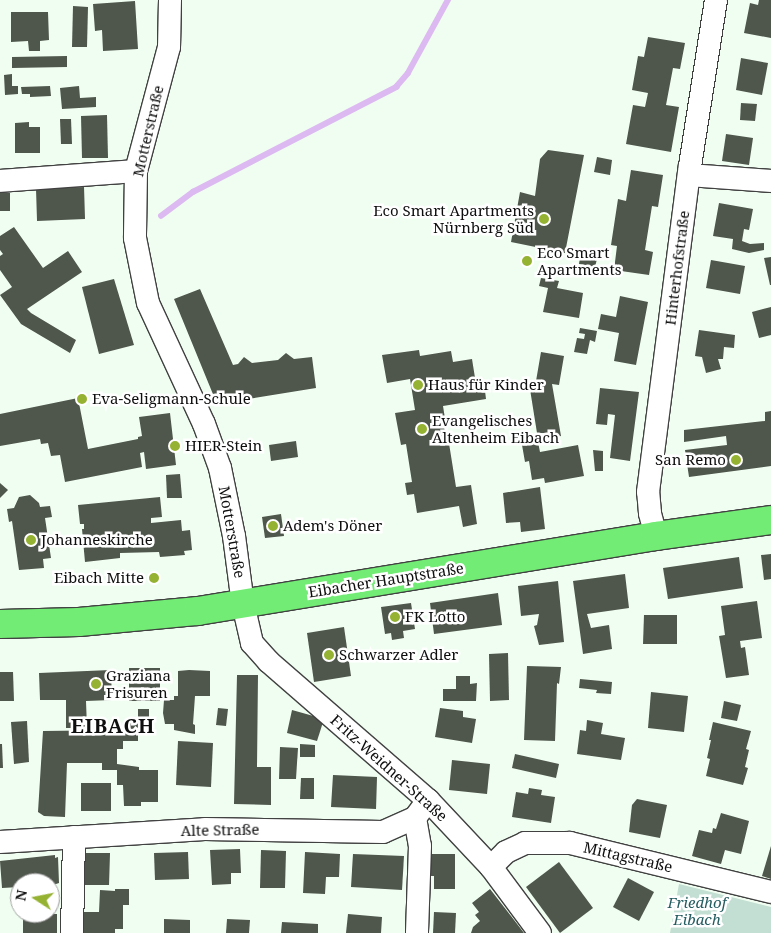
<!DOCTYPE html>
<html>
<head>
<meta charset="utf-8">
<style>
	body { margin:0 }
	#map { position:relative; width:771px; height:933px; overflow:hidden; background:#f0fef1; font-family:"Noto Serif",serif }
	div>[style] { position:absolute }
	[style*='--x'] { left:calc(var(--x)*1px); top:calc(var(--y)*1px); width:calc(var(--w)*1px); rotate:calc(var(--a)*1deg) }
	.cemetery>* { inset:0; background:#c3ded3 }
	.stream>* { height:5.5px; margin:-2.75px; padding:0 2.75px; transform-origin:2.75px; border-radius:2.75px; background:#ddb9f1 }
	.building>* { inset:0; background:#4f564b }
	.roads { filter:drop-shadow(1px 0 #414141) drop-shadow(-1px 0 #414141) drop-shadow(0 1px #414141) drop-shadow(0 -1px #414141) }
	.minor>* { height:22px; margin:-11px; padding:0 11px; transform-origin:11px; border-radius:11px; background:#fff }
	.major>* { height:28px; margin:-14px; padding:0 14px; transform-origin:14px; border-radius:14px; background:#72ec75 }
	.dots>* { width:14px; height:14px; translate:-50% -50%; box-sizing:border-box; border:2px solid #fff; border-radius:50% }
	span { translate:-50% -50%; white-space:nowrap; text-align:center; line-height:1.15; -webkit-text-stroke:5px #fff; paint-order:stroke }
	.street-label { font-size:15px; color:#0e0e0e }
	.poi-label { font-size:15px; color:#0e0e0e }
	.right { translate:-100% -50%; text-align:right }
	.left { translate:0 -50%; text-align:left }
	.park-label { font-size:15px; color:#245c60; font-style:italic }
	.district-label { font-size:20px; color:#0e0e0e; font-weight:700; letter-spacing:1px }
	.north { position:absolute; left:10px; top:873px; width:50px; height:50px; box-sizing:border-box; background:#fff; border:1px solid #9f9f9f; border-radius:50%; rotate:281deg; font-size:14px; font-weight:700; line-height:20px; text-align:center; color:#0e0e0e }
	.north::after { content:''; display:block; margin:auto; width:18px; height:22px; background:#95b232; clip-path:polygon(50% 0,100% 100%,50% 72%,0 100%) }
</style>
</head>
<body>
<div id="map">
	<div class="cemetery">
		<i style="clip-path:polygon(679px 884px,771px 907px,771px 933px,670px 933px)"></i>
	</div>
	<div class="stream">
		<i style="--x:161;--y:216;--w:40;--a:-37"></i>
		<i style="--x:193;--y:192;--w:229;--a:-27.3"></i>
		<i style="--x:396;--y:87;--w:18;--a:-49"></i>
		<i style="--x:408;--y:73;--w:83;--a:-61.3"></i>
	</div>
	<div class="building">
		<i style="clip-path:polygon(759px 0,771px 0,771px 38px,744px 33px,750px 3px,758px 5px)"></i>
		<i style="clip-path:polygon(135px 1px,138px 49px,103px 51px,102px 30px,95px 31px,93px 4px)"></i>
		<i style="clip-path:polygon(73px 6px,88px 7px,87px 47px,72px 47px)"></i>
		<i style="clip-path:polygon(11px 12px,48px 12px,49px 40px,40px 41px,40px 51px,29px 51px,28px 41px,11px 42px)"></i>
		<i style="clip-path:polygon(648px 37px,685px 43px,680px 69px,673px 68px,666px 105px,679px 107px,671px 152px,626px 144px,633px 105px,645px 107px,648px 93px,632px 90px,638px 56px,644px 57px)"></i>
		<i style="clip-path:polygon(67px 56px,67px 67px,12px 68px,12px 57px)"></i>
		<i style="clip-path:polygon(741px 58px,768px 63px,762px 95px,736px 90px)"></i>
		<i style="clip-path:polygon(12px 74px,12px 86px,18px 86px,18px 94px,5px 95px,4px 75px)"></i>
		<i style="clip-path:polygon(50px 86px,51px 96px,30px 97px,30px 94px,22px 94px,21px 87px)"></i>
		<i style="clip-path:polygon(79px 86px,80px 98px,96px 97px,96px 107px,62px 109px,60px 88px)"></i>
		<i style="clip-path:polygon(741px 103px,757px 104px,755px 121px,740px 120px)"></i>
		<i style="clip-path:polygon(107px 115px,108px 158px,82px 158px,81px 116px)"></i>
		<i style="clip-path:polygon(60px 119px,71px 119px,72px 144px,61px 144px)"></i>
		<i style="clip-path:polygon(29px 122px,29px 127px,40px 127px,40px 153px,15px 153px,15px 123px)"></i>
		<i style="clip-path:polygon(726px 134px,753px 138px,749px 165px,722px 161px)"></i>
		<i style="clip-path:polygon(548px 150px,584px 155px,565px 253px,511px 242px,520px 192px,535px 196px,540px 159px)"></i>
		<i style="clip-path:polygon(597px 157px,612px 160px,610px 175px,594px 172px)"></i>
		<i style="clip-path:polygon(631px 170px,663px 175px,658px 207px,652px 206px,645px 250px,653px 252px,649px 275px,614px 270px,617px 246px,611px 245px,618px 199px,626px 201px)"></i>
		<i style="clip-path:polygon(84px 187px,85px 219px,37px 221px,36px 189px)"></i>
		<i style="clip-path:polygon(0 193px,10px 193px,10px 211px,0 211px)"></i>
		<i style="clip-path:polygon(719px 203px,753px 209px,749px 230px,744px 229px,742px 241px,750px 244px,764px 243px,764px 250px,749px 253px,732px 249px,733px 239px,713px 236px)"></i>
		<i style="clip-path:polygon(14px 227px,43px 268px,68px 251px,82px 272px,27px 309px,31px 313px,76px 340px,70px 353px,21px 324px,0 295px,12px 287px,0 270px,0 256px,3px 254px,0 250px,0 236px)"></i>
		<i style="clip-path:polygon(581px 251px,598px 255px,595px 267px,579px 264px)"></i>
		<i style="clip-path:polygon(771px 257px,771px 285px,770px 285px,764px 258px)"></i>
		<i style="clip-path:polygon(711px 260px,745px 266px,740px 294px,706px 288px)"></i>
		<i style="clip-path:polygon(541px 278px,559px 281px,557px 288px,583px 293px,579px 318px,543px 312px,548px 288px,539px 286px)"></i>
		<i style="clip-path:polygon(114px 279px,134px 345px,99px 354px,82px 287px)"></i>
		<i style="clip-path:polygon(200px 289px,233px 365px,238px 364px,244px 357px,252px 363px,278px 360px,286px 353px,294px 359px,312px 357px,316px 388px,217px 404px,174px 299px)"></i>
		<i style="clip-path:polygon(620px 296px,648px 302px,636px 365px,614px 361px,619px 333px,598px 329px,601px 314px,616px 317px)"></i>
		<i style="clip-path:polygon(771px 307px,771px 335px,759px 338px,752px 312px)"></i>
		<i style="clip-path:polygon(580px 328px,597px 331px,595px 342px,590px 340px,587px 354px,574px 352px,577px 338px,584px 339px,585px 334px,579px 333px)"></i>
		<i style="clip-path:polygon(699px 330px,735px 335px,734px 348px,724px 347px,723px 359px,718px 359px,721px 369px,706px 373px,702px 357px,695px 356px)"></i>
		<i style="clip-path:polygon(419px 350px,420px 356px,451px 351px,453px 362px,472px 359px,476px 384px,484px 383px,486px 399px,443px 406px,456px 487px,471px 485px,477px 524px,463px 527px,459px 506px,417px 513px,414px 494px,407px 495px,405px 483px,412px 482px,406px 444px,401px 445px,395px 413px,415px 410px,410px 379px,387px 383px,382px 355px)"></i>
		<i style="clip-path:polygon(541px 352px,564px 356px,559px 385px,552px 384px,561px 436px,546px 439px,544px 433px,537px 433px,529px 383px,536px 381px)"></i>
		<i style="clip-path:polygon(600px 388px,639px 392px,630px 461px,610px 458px,615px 415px,608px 414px,607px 425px,596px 424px)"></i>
		<i style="clip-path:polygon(78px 398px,88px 449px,138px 439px,138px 437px,142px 436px,139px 417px,170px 413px,176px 465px,146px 469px,144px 452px,140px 453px,142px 467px,65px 482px,60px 455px,51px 456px,48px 443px,41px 444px,40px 439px,0 446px,0 414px)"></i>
		<i style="clip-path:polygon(771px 411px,771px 466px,689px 477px,685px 450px,727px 445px,726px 436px,684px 442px,684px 430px,765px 421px,765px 412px)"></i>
		<i style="clip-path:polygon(296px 441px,298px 457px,271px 461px,269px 445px)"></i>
		<i style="clip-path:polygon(538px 442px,540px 452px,578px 445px,584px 476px,545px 483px,544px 478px,532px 480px,529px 461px,525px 462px,522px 445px)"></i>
		<i style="clip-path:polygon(593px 450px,603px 451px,603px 471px,595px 471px)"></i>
		<i style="clip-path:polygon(180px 474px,182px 498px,167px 498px,166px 475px)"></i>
		<i style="clip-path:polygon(0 483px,8px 490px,0 498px)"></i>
		<i style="clip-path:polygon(540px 487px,545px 529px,521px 532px,520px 522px,506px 523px,503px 493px)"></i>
		<i style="clip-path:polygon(30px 495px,39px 503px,40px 507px,50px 506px,52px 517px,45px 518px,51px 558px,43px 559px,44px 568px,19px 570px,12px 521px,9px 522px,7px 509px,14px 508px,19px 497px)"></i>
		<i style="clip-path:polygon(160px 497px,162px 517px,151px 518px,151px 523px,181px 520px,182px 531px,190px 530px,192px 550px,184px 551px,185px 555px,160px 557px,159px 552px,120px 553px,120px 558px,85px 562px,82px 529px,84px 529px,84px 524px,80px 524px,78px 505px)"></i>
		<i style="clip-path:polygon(281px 514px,284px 536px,265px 538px,262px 517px)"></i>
		<i style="clip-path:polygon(771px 554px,771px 579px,764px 580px,761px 555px)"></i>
		<i style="clip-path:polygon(739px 557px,743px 588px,668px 599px,663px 568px)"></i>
		<i style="clip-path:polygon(625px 574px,629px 608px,587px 614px,591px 628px,609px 625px,612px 649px,583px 654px,573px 581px)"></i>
		<i style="clip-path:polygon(558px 581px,564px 642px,539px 645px,534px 626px,537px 625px,539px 614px,521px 616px,518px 586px)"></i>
		<i style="clip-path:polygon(498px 593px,502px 625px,434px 634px,430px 603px)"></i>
		<i style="clip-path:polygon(757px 601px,762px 638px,740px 641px,741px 648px,745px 647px,749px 675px,726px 678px,719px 636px,725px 635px,721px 606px)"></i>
		<i style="clip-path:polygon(411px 603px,415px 629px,403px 631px,404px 638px,392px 640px,391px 633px,385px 634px,381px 607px)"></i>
		<i style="clip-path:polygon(644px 615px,677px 615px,677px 644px,643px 644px)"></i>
		<i style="clip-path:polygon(344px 627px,351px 676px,314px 682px,307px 633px)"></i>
		<i style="clip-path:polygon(508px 653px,509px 700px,490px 701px,489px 654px)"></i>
		<i style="clip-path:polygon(527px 666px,561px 667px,559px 684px,557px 683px,555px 741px,524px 740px)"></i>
		<i style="clip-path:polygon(129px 668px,160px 668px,160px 701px,129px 701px)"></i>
		<i style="clip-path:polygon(111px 670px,112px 700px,86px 701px,87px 728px,66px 728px,66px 700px,40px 700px,39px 673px)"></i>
		<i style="clip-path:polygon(189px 670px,210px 671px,210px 696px,195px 696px,193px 724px,195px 725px,195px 734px,174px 730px,174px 724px,165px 724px,163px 713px,164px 700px,174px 700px,174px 696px,178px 696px,178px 671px)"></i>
		<i style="clip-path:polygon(0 672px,13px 672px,14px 701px,0 701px)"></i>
		<i style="clip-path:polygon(237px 675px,258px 675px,257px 767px,271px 767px,271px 805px,234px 804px)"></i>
		<i style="clip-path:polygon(456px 676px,470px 676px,470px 684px,477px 683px,476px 701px,443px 701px,443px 689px,456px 689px)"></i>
		<i style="clip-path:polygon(580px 679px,612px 682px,611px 694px,596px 693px,597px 690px,579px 688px)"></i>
		<i style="clip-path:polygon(651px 692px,688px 696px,684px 732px,648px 728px)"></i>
		<i style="clip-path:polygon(724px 701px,741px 705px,737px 721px,721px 718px)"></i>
		<i style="clip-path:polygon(218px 708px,228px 709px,226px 726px,216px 725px)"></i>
		<i style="clip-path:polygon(440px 708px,463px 711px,463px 717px,476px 719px,472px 743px,435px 737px)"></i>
		<i style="clip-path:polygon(138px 709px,149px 709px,149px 727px,138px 727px,138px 741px,123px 741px,123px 749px,117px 749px,117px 764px,139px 767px,139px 770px,158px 770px,158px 802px,141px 802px,141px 806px,124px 806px,123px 785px,117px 785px,117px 770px,102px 770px,102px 763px,67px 763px,65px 817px,44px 816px,38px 812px,43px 731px,123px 730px,123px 723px,138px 723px)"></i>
		<i style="clip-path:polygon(292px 710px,324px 719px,317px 741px,287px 733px)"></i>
		<i style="clip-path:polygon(587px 720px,603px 723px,601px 734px,625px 738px,621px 760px,577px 754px,580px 730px,586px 731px)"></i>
		<i style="clip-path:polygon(27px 721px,29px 762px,14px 764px,11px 722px)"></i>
		<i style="clip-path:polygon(713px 722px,751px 731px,746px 749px,749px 750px,745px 767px,748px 768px,743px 785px,706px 776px,710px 759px,707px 758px,711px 740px,709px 740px)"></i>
		<i style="clip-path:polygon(178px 741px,213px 743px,211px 787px,176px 785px)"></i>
		<i style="clip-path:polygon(0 744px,2px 744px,3px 768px,0 768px)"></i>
		<i style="clip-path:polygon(300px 744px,315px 745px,315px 757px,300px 757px)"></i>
		<i style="clip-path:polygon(280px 747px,298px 748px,296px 779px,279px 779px)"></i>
		<i style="clip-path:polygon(515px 754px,559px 764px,556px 778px,512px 768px)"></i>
		<i style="clip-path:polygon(452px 760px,490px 764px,487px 794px,449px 790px)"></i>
		<i style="clip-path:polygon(333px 775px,377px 777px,376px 809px,331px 807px)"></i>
		<i style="clip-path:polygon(301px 778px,314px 778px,314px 799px,300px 799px)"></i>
		<i style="clip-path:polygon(81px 783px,111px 783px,111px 811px,81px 811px)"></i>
		<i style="clip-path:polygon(529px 788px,542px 790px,541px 795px,555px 797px,551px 823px,512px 817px,516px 792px,528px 794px)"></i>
		<i style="clip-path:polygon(637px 799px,667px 805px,660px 838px,629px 832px,632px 805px)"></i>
		<i style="clip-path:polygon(721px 813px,749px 821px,741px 854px,725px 850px,721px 864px,692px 856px,699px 830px,712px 833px,713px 828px,716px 829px)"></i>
		<i style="clip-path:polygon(771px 846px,771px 879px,762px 876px)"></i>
		<i style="clip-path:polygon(240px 849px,241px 873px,231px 873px,231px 884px,212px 885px,210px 850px)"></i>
		<i style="clip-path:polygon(261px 850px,286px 851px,285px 888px,260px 888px)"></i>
		<i style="clip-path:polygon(188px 852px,189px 879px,155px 880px,154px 853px)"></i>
		<i style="clip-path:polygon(305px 852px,340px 854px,339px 877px,326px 877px,325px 894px,303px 893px)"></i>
		<i style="clip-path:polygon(84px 853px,110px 853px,109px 885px,83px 885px)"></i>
		<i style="clip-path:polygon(353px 854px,404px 856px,402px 890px,351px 887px)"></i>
		<i style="clip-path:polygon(429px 854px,455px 854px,455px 889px,434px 889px,434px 876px,429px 876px)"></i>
		<i style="clip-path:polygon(55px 855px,55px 858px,58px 857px,59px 883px,50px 886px,50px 883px,20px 883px,20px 887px,2px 888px,0 861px)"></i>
		<i style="clip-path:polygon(559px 862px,593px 908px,560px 933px,526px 887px)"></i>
		<i style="clip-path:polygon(628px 878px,654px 892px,639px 921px,613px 907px)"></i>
		<i style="clip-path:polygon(115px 889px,129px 889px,129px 905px,123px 905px,123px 929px,115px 929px,115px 933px,83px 933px,84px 912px,99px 912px,100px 890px,115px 891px)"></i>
		<i style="clip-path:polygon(490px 889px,511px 916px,524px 933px,471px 933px,473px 927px,480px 921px,475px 915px,479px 912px,472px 903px)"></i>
		<i style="clip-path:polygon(434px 912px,456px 913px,455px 933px,433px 933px)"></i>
		<i style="clip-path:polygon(23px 913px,57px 914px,57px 933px,23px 933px)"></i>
		<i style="clip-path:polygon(348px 914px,382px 917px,381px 933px,346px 933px)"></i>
		<i style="clip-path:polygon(164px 919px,190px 920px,190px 933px,164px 933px)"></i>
		<i style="clip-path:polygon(227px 919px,250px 920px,249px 933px,226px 933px)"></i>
		<i style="clip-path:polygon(282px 922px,318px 924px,318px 933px,281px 933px)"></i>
	</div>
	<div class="roads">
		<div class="minor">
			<i style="--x:170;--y:0;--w:47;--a:91.2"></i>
			<i style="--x:169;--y:47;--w:128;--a:104.9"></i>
			<i style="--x:136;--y:171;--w:67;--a:90.9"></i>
			<i style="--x:135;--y:238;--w:66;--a:78.7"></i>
			<i style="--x:148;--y:303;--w:133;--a:65.2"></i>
			<i style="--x:204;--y:424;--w:47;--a:70"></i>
			<i style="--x:220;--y:468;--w:69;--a:78.4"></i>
			<i style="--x:234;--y:536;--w:69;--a:82.5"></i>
			<i style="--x:243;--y:604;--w:40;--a:77"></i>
			<i style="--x:252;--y:643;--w:25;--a:48"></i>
			<i style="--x:269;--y:662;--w:211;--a:41"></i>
			<i style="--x:428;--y:800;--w:92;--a:46.8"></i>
			<i style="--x:491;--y:867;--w:82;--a:53.4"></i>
			<i style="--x:689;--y:175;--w:82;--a:4.2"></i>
			<i style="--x:0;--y:181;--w:136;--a:-4.2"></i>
			<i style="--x:656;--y:536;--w:24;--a:-105"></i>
			<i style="--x:650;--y:513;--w:21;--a:-95"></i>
			<i style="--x:648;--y:492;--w:329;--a:-82.7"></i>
			<i style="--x:690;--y:166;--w:168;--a:-81.1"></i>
			<i style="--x:415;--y:818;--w:28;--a:80"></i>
			<i style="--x:420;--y:846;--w:87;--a:92"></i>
			<i style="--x:0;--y:842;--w:205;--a:-3.6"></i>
			<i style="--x:205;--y:829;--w:178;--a:1"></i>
			<i style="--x:383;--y:832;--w:35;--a:-24"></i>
			<i style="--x:415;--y:818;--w:22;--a:-54"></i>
			<i style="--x:491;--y:867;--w:21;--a:-45"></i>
			<i style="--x:506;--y:852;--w:21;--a:-25"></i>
			<i style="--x:525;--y:843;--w:45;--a:0"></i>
			<i style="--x:570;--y:843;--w:207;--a:13.7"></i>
			<i style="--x:72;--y:933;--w:96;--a:-88.8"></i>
		</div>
		<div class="major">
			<i style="--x:0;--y:624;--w:79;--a:-1.5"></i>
			<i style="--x:79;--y:622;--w:120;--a:-5.3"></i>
			<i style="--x:198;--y:611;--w:464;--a:-9.3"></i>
			<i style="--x:656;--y:536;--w:116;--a:-7.9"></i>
		</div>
	</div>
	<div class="dots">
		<i style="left:544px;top:219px;background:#95b232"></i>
		<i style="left:527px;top:261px;background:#95b232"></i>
		<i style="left:418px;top:385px;background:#95b232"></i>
		<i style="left:82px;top:399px;background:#95b232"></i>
		<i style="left:422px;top:429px;background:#95b232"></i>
		<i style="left:175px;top:446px;background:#95b232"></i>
		<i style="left:736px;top:460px;background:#95b232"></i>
		<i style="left:273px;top:526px;background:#95b232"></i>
		<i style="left:31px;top:540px;background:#95b232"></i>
		<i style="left:154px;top:578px;background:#95b232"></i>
		<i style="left:395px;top:617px;background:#95b232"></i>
		<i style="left:329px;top:655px;background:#95b232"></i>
		<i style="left:96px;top:684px;background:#95b232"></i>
	</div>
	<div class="street-label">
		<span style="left:148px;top:131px;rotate:-77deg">Motterstraße</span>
		<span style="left:677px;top:268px;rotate:-83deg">Hinterhofstraße</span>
		<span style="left:232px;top:532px;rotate:80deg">Motterstraße</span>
		<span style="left:386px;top:580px;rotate:-9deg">Eibacher Hauptstraße</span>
		<span style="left:389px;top:768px;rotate:42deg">Fritz-Weidner-Straße</span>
		<span style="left:220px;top:830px;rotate:-1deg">Alte Straße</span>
		<span style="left:628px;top:857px;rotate:13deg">Mittagstraße</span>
	</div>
	<div class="poi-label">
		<span class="right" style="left:534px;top:219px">Eco Smart Apartments<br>Nürnberg Süd</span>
		<span class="left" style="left:537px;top:261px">Eco Smart<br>Apartments</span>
		<span class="left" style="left:428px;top:385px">Haus für Kinder</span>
		<span class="left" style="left:92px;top:399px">Eva-Seligmann-Schule</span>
		<span class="left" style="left:432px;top:429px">Evangelisches<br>Altenheim Eibach</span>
		<span class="left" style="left:185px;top:446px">HIER-Stein</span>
		<span class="right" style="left:726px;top:460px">San Remo</span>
		<span class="left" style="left:283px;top:526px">Adem's Döner</span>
		<span class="left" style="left:41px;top:540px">Johanneskirche</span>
		<span class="right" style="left:144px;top:578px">Eibach Mitte</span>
		<span class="left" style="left:405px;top:617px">FK Lotto</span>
		<span class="left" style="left:339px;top:655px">Schwarzer Adler</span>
		<span class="left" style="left:106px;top:684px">Graziana<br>Frisuren</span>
	</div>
	<div class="park-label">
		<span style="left:697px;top:911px">Friedhof<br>Eibach</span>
	</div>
	<div class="district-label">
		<span style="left:113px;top:725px">EIBACH</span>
	</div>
	<div class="north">N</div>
</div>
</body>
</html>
